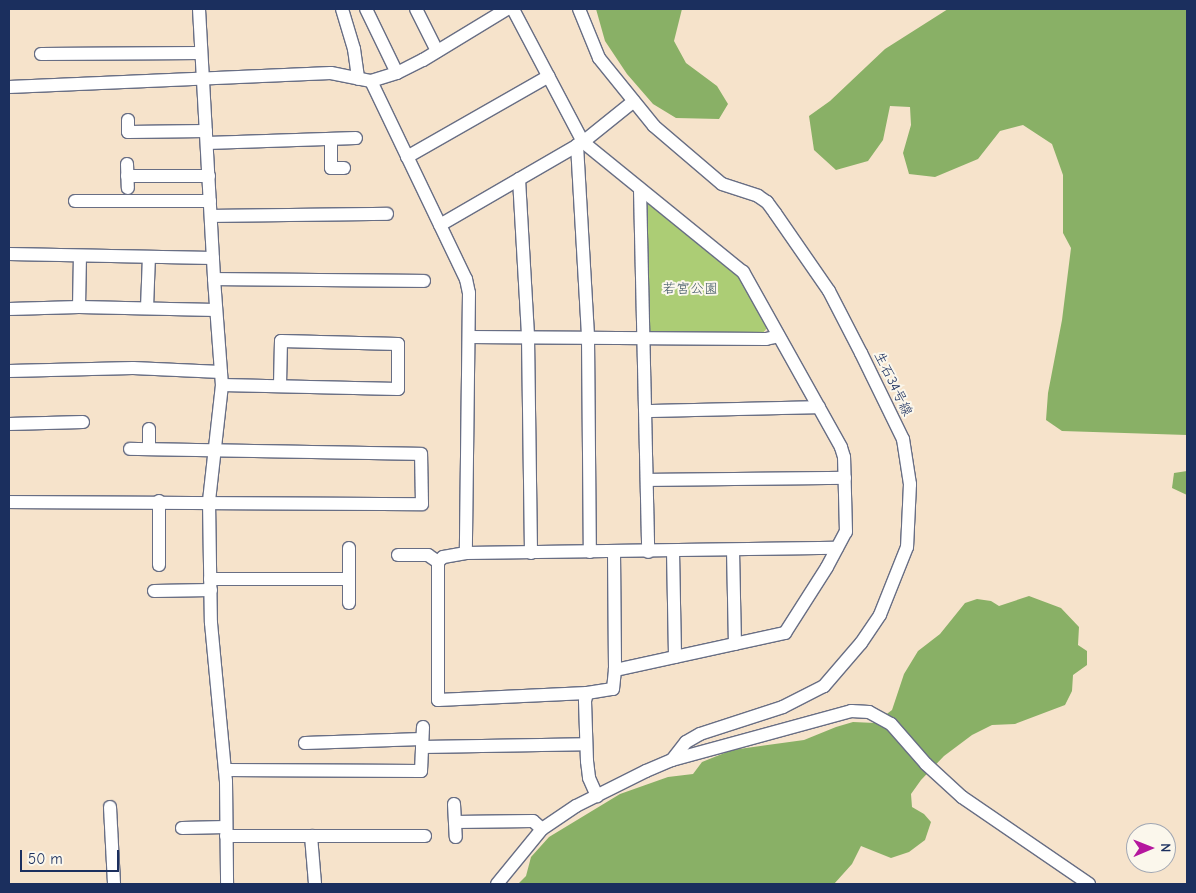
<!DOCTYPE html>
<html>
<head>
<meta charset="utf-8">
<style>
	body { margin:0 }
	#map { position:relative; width:1196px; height:893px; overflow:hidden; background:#f6e3cb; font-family:"Comic Neue","Klee One",sans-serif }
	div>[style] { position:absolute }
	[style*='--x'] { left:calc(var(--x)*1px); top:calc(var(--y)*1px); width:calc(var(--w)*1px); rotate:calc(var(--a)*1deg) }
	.green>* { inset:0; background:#accd75 }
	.forest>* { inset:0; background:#89b066 }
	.roads { filter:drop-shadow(1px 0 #686e84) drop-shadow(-1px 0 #686e84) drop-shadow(0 1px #686e84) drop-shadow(0 -1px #686e84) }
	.street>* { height:12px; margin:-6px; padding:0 6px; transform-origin:6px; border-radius:6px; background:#fff }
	span { translate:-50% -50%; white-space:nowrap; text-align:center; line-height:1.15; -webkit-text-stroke:4px #fbf7ec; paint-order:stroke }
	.park-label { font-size:14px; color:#3f5664 }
	.street-label { font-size:14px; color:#1b2f5e }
	.frame { position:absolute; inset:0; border:10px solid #1b2f5e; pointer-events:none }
	.north { position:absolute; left:1126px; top:823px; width:50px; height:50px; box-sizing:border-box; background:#fbf7ec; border:1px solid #a1a7b3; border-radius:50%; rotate:89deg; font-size:14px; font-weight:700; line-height:20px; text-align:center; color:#1b2f5e }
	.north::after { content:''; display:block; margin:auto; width:18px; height:22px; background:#b5179e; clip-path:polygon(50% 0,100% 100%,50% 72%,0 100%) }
	.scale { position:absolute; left:20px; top:850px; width:99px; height:22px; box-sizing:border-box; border:2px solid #1b2f5e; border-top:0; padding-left:6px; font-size:15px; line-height:18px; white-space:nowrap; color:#1b2f5e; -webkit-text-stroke:4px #fbf7ec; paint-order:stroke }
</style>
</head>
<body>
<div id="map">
	<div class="green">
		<i style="clip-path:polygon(644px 196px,742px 278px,768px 327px,762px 334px,648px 333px)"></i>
	</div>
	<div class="forest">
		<i style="clip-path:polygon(596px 9px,682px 9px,674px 41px,686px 63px,717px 86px,728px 104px,719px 119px,676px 118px,653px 104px,627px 74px,605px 41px)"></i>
		<i style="clip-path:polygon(948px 9px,1187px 9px,1187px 435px,1062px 431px,1046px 420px,1048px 393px,1062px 320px,1071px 248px,1063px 233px,1063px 175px,1052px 144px,1023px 125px,1000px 131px,978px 159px,935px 177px,909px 174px,903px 153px,911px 125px,910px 107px,890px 106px,883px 140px,868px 161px,836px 170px,814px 150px,809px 116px,830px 101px,885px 49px)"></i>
		<i style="clip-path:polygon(1187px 471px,1187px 495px,1172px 488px,1174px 473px)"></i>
		<i style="clip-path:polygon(1029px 596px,1061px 608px,1079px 627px,1078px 645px,1087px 651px,1087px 665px,1073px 675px,1072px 691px,1065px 705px,1015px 724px,992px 725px,972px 735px,944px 756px,921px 780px,911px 794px,912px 807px,924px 814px,931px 822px,925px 840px,909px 852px,891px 858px,861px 846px,852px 864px,834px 884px,518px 884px,526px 876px,531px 857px,549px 837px,620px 794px,668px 777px,693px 774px,702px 762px,732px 750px,804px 740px,836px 727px,853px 722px,875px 723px,892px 710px,904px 674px,918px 651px,940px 634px,965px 603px,977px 599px,991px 601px,999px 606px)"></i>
	</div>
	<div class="roads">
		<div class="street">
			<i style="--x:199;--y:9;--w:270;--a:86.8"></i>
			<i style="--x:214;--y:279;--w:106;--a:85.7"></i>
			<i style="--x:222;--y:385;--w:117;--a:96.4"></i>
			<i style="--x:209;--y:501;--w:122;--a:89.1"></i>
			<i style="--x:211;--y:623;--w:159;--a:84.6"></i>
			<i style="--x:226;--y:781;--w:103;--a:89.4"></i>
			<i style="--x:342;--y:9;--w:42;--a:73.3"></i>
			<i style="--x:354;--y:49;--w:30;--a:82"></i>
			<i style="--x:366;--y:9;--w:71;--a:64.2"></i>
			<i style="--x:416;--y:9;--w:47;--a:63.4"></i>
			<i style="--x:579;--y:9;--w:53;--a:67.8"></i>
			<i style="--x:599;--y:58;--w:87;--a:51"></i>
			<i style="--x:654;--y:126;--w:89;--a:40.5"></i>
			<i style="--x:722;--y:184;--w:38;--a:18"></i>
			<i style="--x:758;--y:196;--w:11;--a:34"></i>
			<i style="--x:767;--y:202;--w:14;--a:54"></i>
			<i style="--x:775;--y:213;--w:95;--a:55.3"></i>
			<i style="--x:829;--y:291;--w:70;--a:62.7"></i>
			<i style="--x:861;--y:353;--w:96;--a:64"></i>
			<i style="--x:903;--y:439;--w:46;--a:81.2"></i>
			<i style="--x:910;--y:484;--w:63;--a:92.7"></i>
			<i style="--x:907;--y:547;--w:73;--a:111.7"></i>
			<i style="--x:880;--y:615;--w:34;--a:124"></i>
			<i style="--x:861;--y:643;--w:57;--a:130.7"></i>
			<i style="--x:824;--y:686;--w:46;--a:152.9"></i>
			<i style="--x:783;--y:707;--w:87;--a:162"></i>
			<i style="--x:700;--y:734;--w:16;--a:150"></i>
			<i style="--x:686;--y:742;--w:23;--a:128"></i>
			<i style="--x:41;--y:54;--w:160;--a:-0.4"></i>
			<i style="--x:371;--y:81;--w:220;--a:64.4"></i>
			<i style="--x:466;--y:279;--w:14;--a:78"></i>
			<i style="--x:469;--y:293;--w:260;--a:90.7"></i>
			<i style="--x:466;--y:553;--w:23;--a:170"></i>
			<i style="--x:443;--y:557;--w:7;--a:135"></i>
			<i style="--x:438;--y:562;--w:138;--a:90"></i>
			<i style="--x:438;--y:700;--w:149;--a:-2.7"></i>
			<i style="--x:587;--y:693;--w:26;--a:-9"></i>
			<i style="--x:613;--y:689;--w:19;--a:-84"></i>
			<i style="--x:615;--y:670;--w:174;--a:-12.3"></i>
			<i style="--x:785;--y:633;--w:78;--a:-57.5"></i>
			<i style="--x:827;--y:567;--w:40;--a:-62"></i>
			<i style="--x:846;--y:532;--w:75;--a:-91.5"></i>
			<i style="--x:844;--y:457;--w:10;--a:-107"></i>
			<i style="--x:841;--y:447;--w:201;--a:-119.2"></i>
			<i style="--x:743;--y:272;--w:206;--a:-140.9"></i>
			<i style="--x:583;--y:142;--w:150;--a:-117.8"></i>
			<i style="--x:9;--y:87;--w:322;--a:-2.5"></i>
			<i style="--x:331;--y:73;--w:41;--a:11.3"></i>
			<i style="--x:371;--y:81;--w:27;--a:-17"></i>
			<i style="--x:397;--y:73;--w:29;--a:-27"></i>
			<i style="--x:423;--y:60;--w:98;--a:-31.3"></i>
			<i style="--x:128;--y:120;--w:12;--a:90"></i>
			<i style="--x:128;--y:132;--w:78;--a:-0.7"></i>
			<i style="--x:331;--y:139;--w:29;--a:90"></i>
			<i style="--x:331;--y:168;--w:13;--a:0"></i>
			<i style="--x:207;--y:143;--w:149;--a:-1.9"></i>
			<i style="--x:577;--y:145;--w:193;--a:86.7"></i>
			<i style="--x:588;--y:338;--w:214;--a:89.5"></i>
			<i style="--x:407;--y:157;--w:163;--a:-29.7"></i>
			<i style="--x:127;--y:164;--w:24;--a:88"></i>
			<i style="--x:127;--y:176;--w:82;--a:0"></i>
			<i style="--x:519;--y:179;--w:158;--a:86.7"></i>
			<i style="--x:528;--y:337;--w:216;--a:89.2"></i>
			<i style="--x:640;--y:189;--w:363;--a:88.7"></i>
			<i style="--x:75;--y:201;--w:135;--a:0"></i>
			<i style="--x:212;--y:216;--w:175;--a:-0.7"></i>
			<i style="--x:440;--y:225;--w:165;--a:-30.1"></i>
			<i style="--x:583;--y:142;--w:65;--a:-38.8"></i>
			<i style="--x:9;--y:254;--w:204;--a:1.1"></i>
			<i style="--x:214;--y:279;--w:210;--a:0.5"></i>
			<i style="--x:79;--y:307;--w:51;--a:-88.9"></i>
			<i style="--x:147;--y:308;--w:51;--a:-87.8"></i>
			<i style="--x:9;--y:309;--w:70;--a:-1.6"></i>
			<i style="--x:79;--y:307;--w:137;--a:1.3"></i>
			<i style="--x:469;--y:337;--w:297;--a:0.4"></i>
			<i style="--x:766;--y:339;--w:13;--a:-13"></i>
			<i style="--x:9;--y:371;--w:124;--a:-1.4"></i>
			<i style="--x:133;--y:368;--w:88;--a:2.6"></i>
			<i style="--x:222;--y:385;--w:176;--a:1.3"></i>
			<i style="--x:398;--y:389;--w:45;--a:-90"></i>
			<i style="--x:398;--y:344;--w:117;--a:-178.5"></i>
			<i style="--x:281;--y:341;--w:45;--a:91.3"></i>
			<i style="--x:646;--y:411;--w:173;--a:-1.3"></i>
			<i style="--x:9;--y:424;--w:74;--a:-1.5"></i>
			<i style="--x:149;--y:449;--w:20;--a:-90"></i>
			<i style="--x:647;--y:480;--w:198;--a:-0.6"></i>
			<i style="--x:159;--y:501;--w:64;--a:90"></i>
			<i style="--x:9;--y:502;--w:413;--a:0.3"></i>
			<i style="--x:422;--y:504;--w:50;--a:-91.1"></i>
			<i style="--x:421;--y:454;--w:291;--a:-179"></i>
			<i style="--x:733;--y:550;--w:94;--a:88.8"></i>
			<i style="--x:673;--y:551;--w:106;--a:88.9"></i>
			<i style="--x:614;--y:552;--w:118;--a:89.5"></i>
			<i style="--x:466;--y:553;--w:371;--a:-0.8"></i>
			<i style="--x:398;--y:555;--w:30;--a:0"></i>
			<i style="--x:428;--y:555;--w:12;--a:35"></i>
			<i style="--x:210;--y:579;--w:139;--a:0"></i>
			<i style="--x:154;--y:591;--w:57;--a:-1"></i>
			<i style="--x:349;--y:603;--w:55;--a:-90"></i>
			<i style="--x:587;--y:693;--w:8;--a:104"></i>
			<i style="--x:585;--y:701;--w:60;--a:88.1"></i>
			<i style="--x:587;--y:761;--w:17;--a:83"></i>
			<i style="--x:589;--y:778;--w:20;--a:66"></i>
			<i style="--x:305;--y:743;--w:117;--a:-2"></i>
			<i style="--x:422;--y:747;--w:164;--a:-1"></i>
			<i style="--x:225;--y:770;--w:196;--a:0.3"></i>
			<i style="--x:421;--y:771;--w:44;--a:-87.4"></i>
			<i style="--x:454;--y:804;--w:33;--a:87"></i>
			<i style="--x:110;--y:807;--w:77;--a:87"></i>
			<i style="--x:455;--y:822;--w:78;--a:-0.7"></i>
			<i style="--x:533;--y:821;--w:12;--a:42"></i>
			<i style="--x:182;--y:828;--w:44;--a:-1.3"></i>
			<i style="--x:226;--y:836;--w:199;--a:0"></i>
			<i style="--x:311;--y:836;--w:48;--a:85.2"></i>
			<i style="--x:497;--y:884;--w:71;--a:-50.7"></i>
			<i style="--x:542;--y:829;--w:41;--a:-34.1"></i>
			<i style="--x:576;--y:806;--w:78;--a:-26.6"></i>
			<i style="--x:646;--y:771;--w:28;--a:-23"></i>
			<i style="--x:672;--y:760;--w:186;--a:-15.3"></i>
			<i style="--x:851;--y:711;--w:18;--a:3"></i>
			<i style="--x:869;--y:712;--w:25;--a:29"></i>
			<i style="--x:891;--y:724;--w:53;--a:48.8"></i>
			<i style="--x:926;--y:764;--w:49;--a:42.5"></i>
			<i style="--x:962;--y:797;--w:154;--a:34.4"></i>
		</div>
	</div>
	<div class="park-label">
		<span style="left:690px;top:289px">若宮公園</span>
	</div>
	<div class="street-label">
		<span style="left:893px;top:384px;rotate:64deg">生石34号線</span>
	</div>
	<div class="frame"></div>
	<div class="north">N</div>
	<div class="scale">50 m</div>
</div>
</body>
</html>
